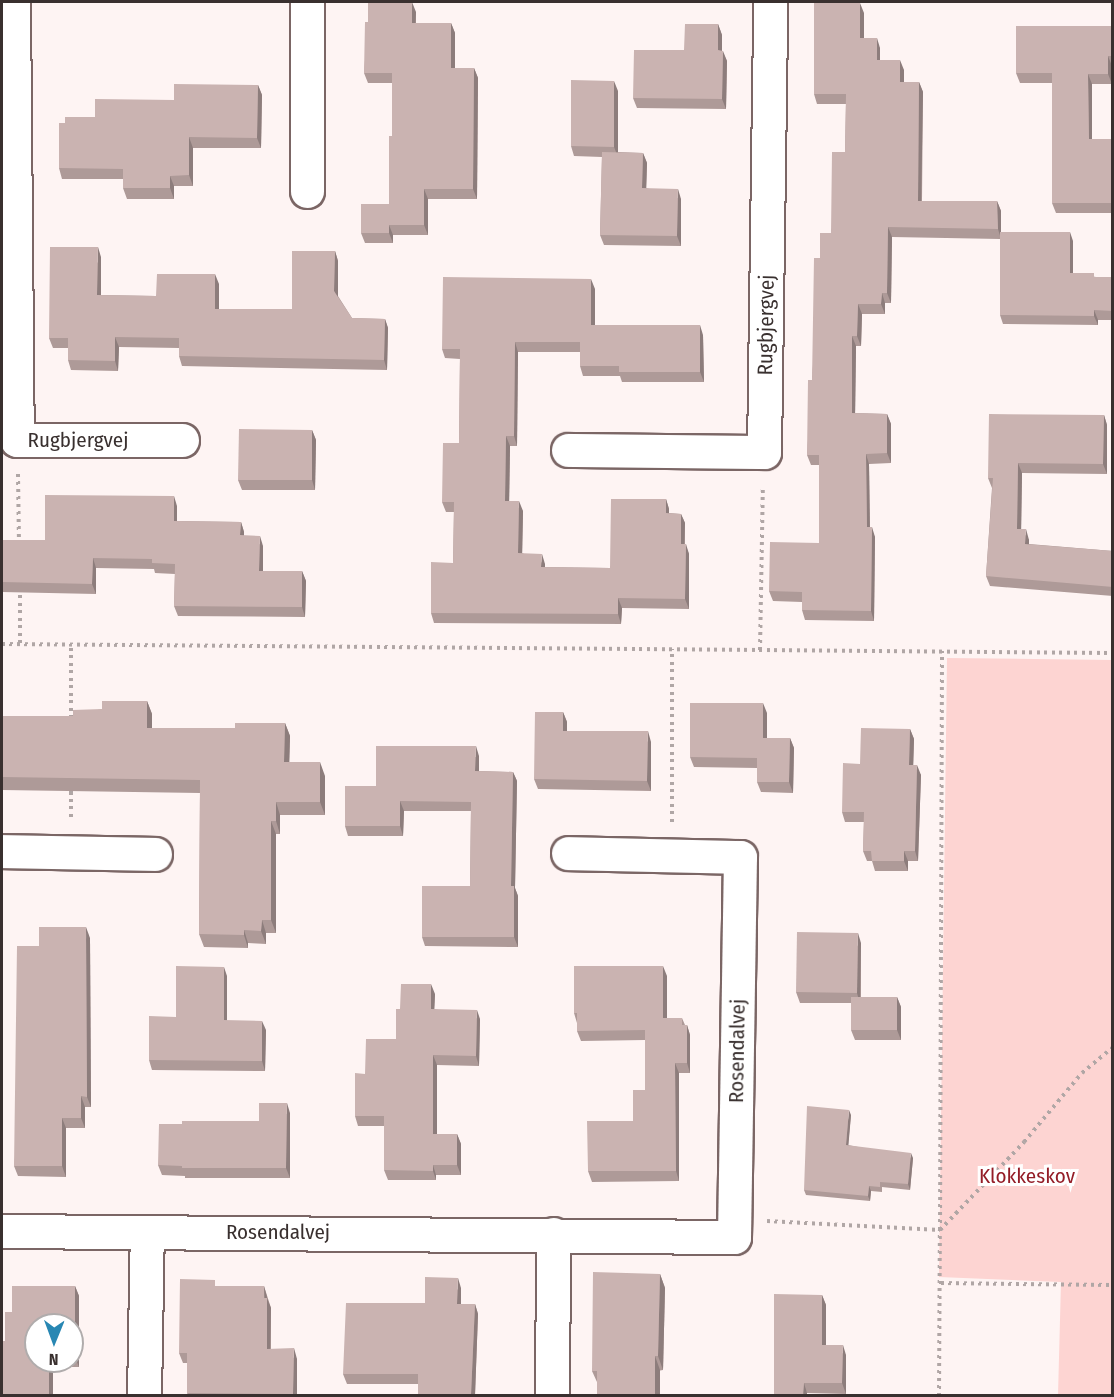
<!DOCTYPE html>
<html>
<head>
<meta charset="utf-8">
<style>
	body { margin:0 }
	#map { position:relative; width:1114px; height:1397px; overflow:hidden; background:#fef4f3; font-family:"Fira Sans Condensed",sans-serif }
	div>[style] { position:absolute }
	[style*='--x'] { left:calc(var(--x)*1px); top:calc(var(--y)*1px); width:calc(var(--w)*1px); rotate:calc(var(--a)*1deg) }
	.green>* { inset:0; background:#fdd4d2 }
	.path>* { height:4px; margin-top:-2px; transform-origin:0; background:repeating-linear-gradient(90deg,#b0a6a5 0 3px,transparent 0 7.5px) }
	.roads { filter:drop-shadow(2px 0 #7b6665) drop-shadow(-2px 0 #7b6665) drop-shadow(0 2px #7b6665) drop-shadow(0 -2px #7b6665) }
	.minor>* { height:33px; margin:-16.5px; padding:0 16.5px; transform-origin:16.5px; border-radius:16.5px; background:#fff }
	.wall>* { inset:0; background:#ae9a98 }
	.shaded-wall>* { inset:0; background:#8d7d7c }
	.building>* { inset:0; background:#cab3b1 }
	span { translate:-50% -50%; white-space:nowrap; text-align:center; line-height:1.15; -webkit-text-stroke:6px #fff; paint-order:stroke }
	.street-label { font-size:21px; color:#39302f }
	.park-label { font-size:21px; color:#941d27 }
	.frame { position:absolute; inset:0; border:3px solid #39302f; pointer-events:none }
	.north { position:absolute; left:24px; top:1313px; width:60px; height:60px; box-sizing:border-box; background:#fff; border:2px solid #b0acac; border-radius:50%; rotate:181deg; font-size:16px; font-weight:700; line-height:24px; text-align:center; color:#39302f }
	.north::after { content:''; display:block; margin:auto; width:21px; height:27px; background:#2887b3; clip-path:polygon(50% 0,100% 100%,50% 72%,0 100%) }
</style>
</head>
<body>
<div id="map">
	<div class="green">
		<i style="clip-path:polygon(947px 658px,1112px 660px,1112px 1395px,1058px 1395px,1061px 1282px,939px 1277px)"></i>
	</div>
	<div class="path">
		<i style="--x:18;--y:474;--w:71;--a:89.2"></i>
		<i style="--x:20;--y:588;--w:56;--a:90"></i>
		<i style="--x:2;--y:644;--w:1110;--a:0.46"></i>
		<i style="--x:760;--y:650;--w:165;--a:-89"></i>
		<i style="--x:71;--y:718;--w:74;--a:-90"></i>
		<i style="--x:71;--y:817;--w:31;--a:-90"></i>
		<i style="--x:672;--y:822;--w:173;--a:-90"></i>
		<i style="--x:767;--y:1221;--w:173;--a:3"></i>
		<i style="--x:940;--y:1230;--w:579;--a:-89.8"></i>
		<i style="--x:941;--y:1283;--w:171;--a:0.7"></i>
		<i style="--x:939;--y:1396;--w:166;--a:-89.7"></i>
		<i style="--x:940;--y:1230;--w:122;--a:-46.3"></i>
		<i style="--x:1024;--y:1142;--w:90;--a:-50"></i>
		<i style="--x:1082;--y:1073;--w:39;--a:-40"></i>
	</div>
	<div class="roads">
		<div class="minor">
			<i style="--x:13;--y:2;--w:438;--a:89.5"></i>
			<i style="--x:17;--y:440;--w:165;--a:0"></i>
			<i style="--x:307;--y:191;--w:189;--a:-90"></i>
			<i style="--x:568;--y:450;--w:196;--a:0.6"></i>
			<i style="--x:764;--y:452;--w:450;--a:-89.2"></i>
			<i style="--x:2;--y:851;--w:153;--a:1.1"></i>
			<i style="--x:2;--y:1231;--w:732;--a:0.47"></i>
			<i style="--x:734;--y:1237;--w:380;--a:-89.1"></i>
			<i style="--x:740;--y:857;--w:172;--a:-178.7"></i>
			<i style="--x:144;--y:1396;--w:164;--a:-89"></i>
			<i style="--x:552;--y:1396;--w:162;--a:-89.6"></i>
		</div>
	</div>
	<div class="wall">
		<i style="clip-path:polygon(416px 12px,416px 23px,451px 23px,455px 33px,455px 68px,474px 68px,478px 78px,477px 199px,428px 199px,428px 235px,393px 235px,393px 243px,365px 243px,361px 233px,389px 204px,392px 136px,392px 83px,368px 83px,364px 73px,368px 22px)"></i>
		<i style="clip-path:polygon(864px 13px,864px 38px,880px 48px,880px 60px,904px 70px,904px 82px,919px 82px,923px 92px,922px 201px,997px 201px,1001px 211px,1001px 232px,1073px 241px,1073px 273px,1096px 277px,1113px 277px,1113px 320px,1098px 320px,1098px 325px,1003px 324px,1000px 315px,1000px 239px,892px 237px,891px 303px,885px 303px,885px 314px,862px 314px,861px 346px,856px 346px,855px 413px,887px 414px,891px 424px,891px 463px,869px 464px,870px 527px,875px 537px,874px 621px,805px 620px,802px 610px,802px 602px,773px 601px,769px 591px,819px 543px,819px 465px,811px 465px,807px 455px,820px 258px,831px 233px,845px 152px,846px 104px,817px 104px,814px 94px)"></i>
		<i style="clip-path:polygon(1113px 21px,1112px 84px,1092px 84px,1092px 139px,1113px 139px,1113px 213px,1056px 213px,1052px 203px,1052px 83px,1020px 83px,1016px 73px,1112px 26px)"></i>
		<i style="clip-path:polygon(718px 24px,722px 35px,722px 51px,727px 61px,726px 109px,637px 108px,633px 98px,684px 50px)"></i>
		<i style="clip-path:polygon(258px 85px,262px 95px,261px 148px,193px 148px,193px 186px,174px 186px,174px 199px,127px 199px,123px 188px,123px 179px,62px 179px,59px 168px,95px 117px,174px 100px)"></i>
		<i style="clip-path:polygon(618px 91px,618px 152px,643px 153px,647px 163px,646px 188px,681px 199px,681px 246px,604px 245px,600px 235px,602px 157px,574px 156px,571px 146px)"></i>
		<i style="clip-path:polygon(335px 251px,338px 261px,338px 296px,352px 318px,385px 319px,388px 328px,387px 370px,182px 366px,179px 356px,179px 348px,119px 347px,118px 371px,71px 370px,68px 360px,68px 348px,53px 348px,49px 338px,101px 257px,101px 295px,156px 296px,219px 284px,219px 309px,292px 309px)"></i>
		<i style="clip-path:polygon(595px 289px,595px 325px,703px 335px,704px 382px,622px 382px,620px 376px,583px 376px,580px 366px,580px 352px,518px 352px,517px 446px,510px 446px,509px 501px,523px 511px,522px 553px,545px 564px,545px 567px,610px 568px,666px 499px,669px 509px,669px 513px,681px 514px,685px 523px,685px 544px,689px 554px,689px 609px,622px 608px,621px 624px,434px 623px,431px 613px,453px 563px,454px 512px,446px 512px,442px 502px,459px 443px,460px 359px,445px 358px,442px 349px)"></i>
		<i style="clip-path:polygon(1104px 415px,1107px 425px,1107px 474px,1022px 473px,1021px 529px,1029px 540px,1029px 544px,1113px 551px,1113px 596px,990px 586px,986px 576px,992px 488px,988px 478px)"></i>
		<i style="clip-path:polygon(312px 430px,316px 440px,315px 490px,242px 490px,238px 480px)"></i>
		<i style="clip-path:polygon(177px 506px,177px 521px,241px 522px,244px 532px,244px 536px,263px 546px,263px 571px,302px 571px,306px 581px,305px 617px,178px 616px,174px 606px,175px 574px,155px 573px,154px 569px,96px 568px,96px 594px,2px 592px,2px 613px,2px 540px,45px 540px)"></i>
		<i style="clip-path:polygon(147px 701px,152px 714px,152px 728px,235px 728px,285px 723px,290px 736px,289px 762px,325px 776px,325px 815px,280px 815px,280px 834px,276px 834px,276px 933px,266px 933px,266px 944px,248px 943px,248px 948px,204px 947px,199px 934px,200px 793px,2px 790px,2px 731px,102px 709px)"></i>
		<i style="clip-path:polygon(563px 712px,567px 722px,567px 731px,651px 742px,651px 791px,538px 789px,534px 779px)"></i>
		<i style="clip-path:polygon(767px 713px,767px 738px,790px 738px,794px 748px,793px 793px,761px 792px,757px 782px,757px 768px,694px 767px,690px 757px)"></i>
		<i style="clip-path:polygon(910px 729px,914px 739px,913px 765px,921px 775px,918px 861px,908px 861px,908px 871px,875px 871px,872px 861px,867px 861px,863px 851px,864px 822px,845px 822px,842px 812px,860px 764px)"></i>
		<i style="clip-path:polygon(479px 756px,479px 771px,513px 772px,517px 781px,515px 888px,518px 896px,518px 947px,425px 946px,422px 937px,470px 886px,471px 811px,404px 811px,403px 836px,348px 836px,345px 826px,376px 786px)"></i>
		<i style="clip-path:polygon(90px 938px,91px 1107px,85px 1107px,85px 1128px,66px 1128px,66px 1177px,18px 1176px,14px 1166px,39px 946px)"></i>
		<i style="clip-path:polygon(861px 943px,861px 997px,897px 997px,901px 1007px,901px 1040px,855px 1040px,851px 1030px,851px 1003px,800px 1003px,796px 992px)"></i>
		<i style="clip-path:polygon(227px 976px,227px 1021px,266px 1030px,265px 1071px,152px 1070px,149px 1060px,176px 1017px)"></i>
		<i style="clip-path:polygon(667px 976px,667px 1018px,682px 1018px,685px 1025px,687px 1025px,690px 1035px,690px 1073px,679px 1073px,679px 1181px,592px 1182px,588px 1171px,633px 1121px,645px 1090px,645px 1040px,581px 1041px,577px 1031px,577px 1023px,574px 1013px)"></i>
		<i style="clip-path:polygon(435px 994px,434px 1009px,480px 1019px,479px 1066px,437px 1065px,437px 1134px,457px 1134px,461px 1144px,461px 1175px,436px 1175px,436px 1180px,388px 1180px,384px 1170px,384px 1126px,358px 1126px,355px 1116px,365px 1074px,396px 1039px,400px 1009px)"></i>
		<i style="clip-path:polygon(290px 1113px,290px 1178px,185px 1178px,185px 1176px,162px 1175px,158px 1165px,182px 1124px,259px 1121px)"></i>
		<i style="clip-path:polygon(851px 1115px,848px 1145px,913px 1158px,910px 1190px,882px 1187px,882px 1192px,871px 1191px,870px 1201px,806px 1195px,804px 1190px)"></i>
		<i style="clip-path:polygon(660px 1274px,665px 1288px,663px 1370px,597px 1382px,592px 1371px)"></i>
		<i style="clip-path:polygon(evenodd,75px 1286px,79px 1296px,79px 1367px,53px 1367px,53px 1395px,2px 1395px,5px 1341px,12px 1312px,75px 1286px,72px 1325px,72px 1361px,36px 1361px,72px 1325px)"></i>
		<i style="clip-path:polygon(217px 1286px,264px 1286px,271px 1308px,271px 1349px,297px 1359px,297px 1395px,188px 1395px,187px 1393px,187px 1363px,183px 1363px,179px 1353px)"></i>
		<i style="clip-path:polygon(461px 1288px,461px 1304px,475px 1304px,478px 1314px,475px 1395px,418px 1395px,418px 1384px,347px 1384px,343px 1374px,425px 1303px)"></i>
		<i style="clip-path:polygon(822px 1295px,826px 1305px,826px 1345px,846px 1355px,846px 1394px,807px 1393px,774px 1395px)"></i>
	</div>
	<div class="shaded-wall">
		<i style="clip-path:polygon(412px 2px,416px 12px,415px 33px,412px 23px)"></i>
		<i style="clip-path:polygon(860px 3px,864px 13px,864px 48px,860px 38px)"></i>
		<i style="clip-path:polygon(451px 23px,455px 33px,455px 78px,451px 68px)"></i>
		<i style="clip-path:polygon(718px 24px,722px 35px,722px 61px,718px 50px)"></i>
		<i style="clip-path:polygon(877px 38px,880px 48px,880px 70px,877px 60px)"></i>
		<i style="clip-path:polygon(723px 51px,727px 61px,726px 109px,722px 99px)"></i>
		<i style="clip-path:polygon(1108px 56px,1112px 66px,1112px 84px,1108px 74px)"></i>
		<i style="clip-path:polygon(900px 60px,904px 70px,904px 92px,900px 82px)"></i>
		<i style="clip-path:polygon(474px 68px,478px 78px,477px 199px,473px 189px)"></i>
		<i style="clip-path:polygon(1088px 74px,1092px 84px,1092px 149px,1089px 139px)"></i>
		<i style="clip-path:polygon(614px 81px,618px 91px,618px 157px,614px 147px)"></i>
		<i style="clip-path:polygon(919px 82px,923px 92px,921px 211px,918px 201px)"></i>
		<i style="clip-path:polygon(258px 85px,262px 95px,261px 148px,257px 138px)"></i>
		<i style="clip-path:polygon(189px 137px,193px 148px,193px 186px,189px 175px)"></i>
		<i style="clip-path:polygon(643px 153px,647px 163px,646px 198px,642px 188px)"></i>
		<i style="clip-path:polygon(170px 176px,174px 186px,174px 199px,170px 188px)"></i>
		<i style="clip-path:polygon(424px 189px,428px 199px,428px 235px,424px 225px)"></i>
		<i style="clip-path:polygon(678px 189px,681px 199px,681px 246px,677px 236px)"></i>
		<i style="clip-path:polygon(997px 201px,1001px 211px,1001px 239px,998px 229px)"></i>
		<i style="clip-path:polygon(389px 225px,393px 235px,393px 243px,389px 233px)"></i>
		<i style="clip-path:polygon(888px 227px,892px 237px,891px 303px,887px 293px)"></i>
		<i style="clip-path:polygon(1070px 232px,1073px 241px,1073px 283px,1070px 273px)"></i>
		<i style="clip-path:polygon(98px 247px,101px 257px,101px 305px,97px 295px)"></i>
		<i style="clip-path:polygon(335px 251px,338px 261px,338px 301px,334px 291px)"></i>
		<i style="clip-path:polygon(215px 274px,219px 284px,219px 319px,215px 309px)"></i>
		<i style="clip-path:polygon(591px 279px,595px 289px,595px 335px,591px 325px)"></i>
		<i style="clip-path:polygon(882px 293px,885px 303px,885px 314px,881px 304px)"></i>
		<i style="clip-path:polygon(858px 304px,862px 314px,861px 346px,857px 336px)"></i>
		<i style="clip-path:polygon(1094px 310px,1098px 320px,1098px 325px,1094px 316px)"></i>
		<i style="clip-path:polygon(385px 319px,388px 328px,387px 370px,384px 360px)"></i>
		<i style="clip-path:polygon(700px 325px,703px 335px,704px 382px,700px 372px)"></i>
		<i style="clip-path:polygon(852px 336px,856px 346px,855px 423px,852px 413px)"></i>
		<i style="clip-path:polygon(115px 337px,119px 347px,118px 371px,115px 361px)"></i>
		<i style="clip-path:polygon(515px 342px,518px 352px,517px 446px,514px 436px)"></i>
		<i style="clip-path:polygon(887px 414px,891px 424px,891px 463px,887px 453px)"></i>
		<i style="clip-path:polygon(1104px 415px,1107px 425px,1107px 474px,1103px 464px)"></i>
		<i style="clip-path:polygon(312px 430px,316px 440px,315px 490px,312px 480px)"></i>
		<i style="clip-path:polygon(506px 436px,510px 446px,509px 511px,505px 501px)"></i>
		<i style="clip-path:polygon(866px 454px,869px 464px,870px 537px,867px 527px)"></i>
		<i style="clip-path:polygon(1018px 463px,1022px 473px,1021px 539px,1017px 529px)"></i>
		<i style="clip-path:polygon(174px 496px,177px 506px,177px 531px,174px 521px)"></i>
		<i style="clip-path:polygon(666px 499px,669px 509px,669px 523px,666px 513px)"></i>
		<i style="clip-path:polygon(519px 501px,523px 511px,522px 563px,518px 553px)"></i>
		<i style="clip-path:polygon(681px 514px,685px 523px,684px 554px,681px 544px)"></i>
		<i style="clip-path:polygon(241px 522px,244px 532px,244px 545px,240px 535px)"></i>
		<i style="clip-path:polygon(872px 527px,875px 537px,874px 621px,871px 611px)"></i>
		<i style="clip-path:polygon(1026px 529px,1029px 540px,1029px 554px,1025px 544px)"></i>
		<i style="clip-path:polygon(260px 536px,263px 546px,263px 581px,259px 571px)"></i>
		<i style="clip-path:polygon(686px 544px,689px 554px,689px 609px,685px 599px)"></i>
		<i style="clip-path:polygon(542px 554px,545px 564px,545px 577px,541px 567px)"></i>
		<i style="clip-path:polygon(93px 558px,96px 568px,96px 594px,92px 584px)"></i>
		<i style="clip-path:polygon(302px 571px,306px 581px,305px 617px,302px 607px)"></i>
		<i style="clip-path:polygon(618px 598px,622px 608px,621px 624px,618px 614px)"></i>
		<i style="clip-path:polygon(147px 701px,152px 714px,152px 741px,147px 728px)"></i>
		<i style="clip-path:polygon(763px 703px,767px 713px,767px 748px,763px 738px)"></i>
		<i style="clip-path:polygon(563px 712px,567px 722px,567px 741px,563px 731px)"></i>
		<i style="clip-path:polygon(285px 723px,290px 736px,289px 776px,284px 762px)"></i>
		<i style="clip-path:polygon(910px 729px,914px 739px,913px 775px,909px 765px)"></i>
		<i style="clip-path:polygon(648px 731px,651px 742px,651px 791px,647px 781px)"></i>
		<i style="clip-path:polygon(790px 738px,794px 748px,793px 793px,789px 782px)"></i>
		<i style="clip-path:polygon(476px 746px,479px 756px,479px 781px,475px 771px)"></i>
		<i style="clip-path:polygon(320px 762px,325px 776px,325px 815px,320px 802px)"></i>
		<i style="clip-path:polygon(917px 765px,921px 775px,918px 861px,915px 851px)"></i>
		<i style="clip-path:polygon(513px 772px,517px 781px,515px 888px,518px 896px,518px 947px,514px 937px,511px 886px)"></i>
		<i style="clip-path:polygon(400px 801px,404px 811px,403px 836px,400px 826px)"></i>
		<i style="clip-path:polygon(276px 802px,280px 815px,280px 834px,276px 821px)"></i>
		<i style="clip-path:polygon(271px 821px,276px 834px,276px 933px,271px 920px)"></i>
		<i style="clip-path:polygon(904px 851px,908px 861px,908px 871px,904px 861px)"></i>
		<i style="clip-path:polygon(262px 920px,266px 933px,266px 944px,261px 931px)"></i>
		<i style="clip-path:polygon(86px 927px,90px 938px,91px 1107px,87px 1097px)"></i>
		<i style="clip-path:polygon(244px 930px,248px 943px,248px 948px,244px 935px)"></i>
		<i style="clip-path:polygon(858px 933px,861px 943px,860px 1004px,857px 993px)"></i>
		<i style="clip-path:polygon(663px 966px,667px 976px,667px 1028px,663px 1018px)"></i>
		<i style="clip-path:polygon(224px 967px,227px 976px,227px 1030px,224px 1020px)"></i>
		<i style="clip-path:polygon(431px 984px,435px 994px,434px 1018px,431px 1009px)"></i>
		<i style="clip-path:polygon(897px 997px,901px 1007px,901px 1040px,897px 1030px)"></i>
		<i style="clip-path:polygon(477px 1010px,480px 1019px,479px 1066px,476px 1056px)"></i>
		<i style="clip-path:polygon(262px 1021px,266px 1030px,265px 1071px,262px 1061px)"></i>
		<i style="clip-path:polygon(687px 1025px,690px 1035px,690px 1073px,687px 1063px)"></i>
		<i style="clip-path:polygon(433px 1055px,437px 1065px,437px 1144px,433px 1134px)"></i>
		<i style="clip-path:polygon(675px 1063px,679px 1073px,679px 1181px,676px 1171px)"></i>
		<i style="clip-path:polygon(81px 1096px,85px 1107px,85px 1128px,81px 1118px)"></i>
		<i style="clip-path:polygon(287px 1103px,290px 1113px,290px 1178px,286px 1168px)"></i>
		<i style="clip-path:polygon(849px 1110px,851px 1115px,848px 1150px,846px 1145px)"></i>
		<i style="clip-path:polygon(62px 1118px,66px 1128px,66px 1177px,62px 1166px)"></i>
		<i style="clip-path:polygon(457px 1134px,461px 1144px,461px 1175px,457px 1165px)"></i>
		<i style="clip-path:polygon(911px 1153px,913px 1158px,910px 1190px,908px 1184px)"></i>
		<i style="clip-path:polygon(433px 1165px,436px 1175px,436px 1180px,433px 1171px)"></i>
		<i style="clip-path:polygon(869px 1186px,871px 1191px,870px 1201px,868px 1196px)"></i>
		<i style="clip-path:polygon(660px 1274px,665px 1288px,663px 1370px,658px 1356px)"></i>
		<i style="clip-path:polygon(458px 1278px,461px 1288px,461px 1314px,457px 1304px)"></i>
		<i style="clip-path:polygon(75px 1286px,79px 1296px,79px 1367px,75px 1357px)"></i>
		<i style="clip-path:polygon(264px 1286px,267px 1297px,267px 1301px,267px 1298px,271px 1308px,270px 1359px,267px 1349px)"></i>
		<i style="clip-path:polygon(822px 1295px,826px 1305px,826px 1355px,822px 1345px)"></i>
		<i style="clip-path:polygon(475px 1304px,478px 1314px,475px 1395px,471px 1395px)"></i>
		<i style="clip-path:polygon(843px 1345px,846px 1355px,846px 1394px,842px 1383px)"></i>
		<i style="clip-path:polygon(294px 1348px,297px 1359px,297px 1395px,293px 1395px,293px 1394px)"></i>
		<i style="clip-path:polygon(655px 1356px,660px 1370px,660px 1395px,655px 1395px)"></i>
		<i style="clip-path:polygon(49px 1361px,51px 1361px,53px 1367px,53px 1395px,49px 1395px)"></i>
		<i style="clip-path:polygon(804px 1383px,807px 1393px,807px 1395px,803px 1395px)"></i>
	</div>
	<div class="building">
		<i style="clip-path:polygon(368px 2px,412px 2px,412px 23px,451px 23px,451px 68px,474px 68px,473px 189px,424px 189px,424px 225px,389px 225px,389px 233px,361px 233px,361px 204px,389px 204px,389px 136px,392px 136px,392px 73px,364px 73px,365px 22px,368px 22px)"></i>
		<i style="clip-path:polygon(814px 3px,860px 3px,860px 38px,877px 38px,877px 60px,900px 60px,900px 82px,919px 82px,918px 201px,997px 201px,998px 229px,888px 227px,887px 293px,882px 293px,881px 304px,858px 304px,857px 336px,852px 336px,852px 413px,887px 414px,887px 453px,866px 454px,867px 527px,872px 527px,871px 611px,802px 610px,802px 592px,769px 591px,770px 542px,819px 543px,819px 455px,807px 455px,808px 380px,812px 380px,814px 258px,820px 258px,820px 233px,831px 233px,832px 152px,845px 152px,846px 94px,814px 94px)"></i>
		<i style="clip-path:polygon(1113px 21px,1113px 56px,1108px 56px,1108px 74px,1088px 74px,1089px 139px,1113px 139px,1113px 203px,1052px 203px,1052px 73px,1016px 73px,1016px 26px,1112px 26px)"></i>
		<i style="clip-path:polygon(685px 24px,718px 24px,718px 50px,723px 51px,722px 99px,633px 98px,634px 50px,684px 50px)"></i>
		<i style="clip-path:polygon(571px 80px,614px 81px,614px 147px,571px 146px)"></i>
		<i style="clip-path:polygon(174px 84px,258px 85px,257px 138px,189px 137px,189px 175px,170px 176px,170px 188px,123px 188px,123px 169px,59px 168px,59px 123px,65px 123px,65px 117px,95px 117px,95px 99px,174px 100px)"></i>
		<i style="clip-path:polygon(602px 152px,643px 153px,642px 188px,678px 189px,677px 236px,600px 235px)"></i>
		<i style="clip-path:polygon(1000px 232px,1070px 232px,1070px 273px,1094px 273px,1094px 277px,1113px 277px,1113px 311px,1094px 310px,1094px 316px,1000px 315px)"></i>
		<i style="clip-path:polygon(50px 247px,98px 247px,97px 295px,156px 296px,157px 274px,215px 274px,215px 309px,292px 309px,292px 251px,335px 251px,334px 291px,352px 318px,385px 319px,384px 360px,179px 356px,179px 338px,115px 337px,115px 361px,68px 360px,68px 338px,49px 338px)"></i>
		<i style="clip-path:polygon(443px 277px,591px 279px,591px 325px,700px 325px,700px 372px,619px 372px,619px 366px,580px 366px,580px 342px,515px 342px,514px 436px,506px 436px,505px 501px,519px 501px,518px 553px,542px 554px,541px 567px,610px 568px,611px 499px,666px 499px,666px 513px,681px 514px,681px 544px,686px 544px,685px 599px,618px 598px,618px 614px,431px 613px,431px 562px,453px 563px,454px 502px,442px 502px,443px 443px,459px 443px,460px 349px,442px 349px)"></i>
		<i style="clip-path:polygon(989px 414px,1104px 415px,1103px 464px,1018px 463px,1017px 529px,1026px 529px,1025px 544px,1113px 551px,1113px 587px,986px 576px,993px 478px,988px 478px)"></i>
		<i style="clip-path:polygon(239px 429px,312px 430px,312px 480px,238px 480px)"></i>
		<i style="clip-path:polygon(45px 495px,174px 496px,174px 521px,241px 522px,240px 535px,260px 536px,259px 571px,302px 571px,302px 607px,174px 606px,175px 564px,152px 563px,152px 559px,93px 558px,92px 584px,2px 582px,2px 540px,45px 540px)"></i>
		<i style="clip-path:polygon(102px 701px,147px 701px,147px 728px,235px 728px,235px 723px,285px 723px,284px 762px,320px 762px,320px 802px,276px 802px,276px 821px,271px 821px,271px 920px,262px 920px,261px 931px,244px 930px,244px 935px,199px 934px,200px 780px,2px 777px,2px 731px,3px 731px,3px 716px,73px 716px,73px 710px,102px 709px)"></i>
		<i style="clip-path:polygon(690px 703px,763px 703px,763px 738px,790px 738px,789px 782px,757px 782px,757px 758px,690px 757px)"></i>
		<i style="clip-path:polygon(535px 712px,563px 712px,563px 731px,648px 731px,647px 781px,534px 779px)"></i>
		<i style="clip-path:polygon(861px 728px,910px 729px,909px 765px,917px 765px,915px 851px,904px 851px,904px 861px,872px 861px,871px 851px,863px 851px,864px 812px,842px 812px,843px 763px,860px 764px)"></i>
		<i style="clip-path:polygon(376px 746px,476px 746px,475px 771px,513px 772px,511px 886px,514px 886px,514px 937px,422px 937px,422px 886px,470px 886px,471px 802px,400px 801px,400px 826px,345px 826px,345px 786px,376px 786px)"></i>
		<i style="clip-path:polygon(39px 927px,86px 927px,87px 1097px,81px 1096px,81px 1118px,62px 1118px,62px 1166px,14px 1166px,17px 946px,39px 946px)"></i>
		<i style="clip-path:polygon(797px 932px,858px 933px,857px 993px,796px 992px)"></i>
		<i style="clip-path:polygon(176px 966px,224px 967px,224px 1020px,262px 1021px,262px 1061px,149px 1060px,149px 1016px,176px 1017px)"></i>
		<i style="clip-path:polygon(574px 966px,663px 966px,663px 1018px,682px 1018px,682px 1025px,687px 1025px,687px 1063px,675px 1063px,676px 1171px,588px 1171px,587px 1121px,633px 1121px,633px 1090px,645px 1090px,645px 1030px,577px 1031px,577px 1013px,574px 1013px)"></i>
		<i style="clip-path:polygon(401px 984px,431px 984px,431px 1009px,477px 1010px,476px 1056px,433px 1055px,433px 1134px,457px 1134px,457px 1165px,433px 1165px,433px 1171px,384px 1170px,384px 1116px,355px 1116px,355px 1073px,365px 1074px,366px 1039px,396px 1039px,396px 1009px,400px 1009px)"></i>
		<i style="clip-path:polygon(851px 997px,897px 997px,897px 1030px,851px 1030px)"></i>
		<i style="clip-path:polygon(259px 1103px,287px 1103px,286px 1168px,182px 1168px,182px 1166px,158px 1165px,159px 1124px,182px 1124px,182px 1121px,259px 1121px)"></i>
		<i style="clip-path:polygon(807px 1106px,849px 1110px,846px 1145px,911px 1153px,908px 1184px,880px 1182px,880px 1187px,869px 1186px,868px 1196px,804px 1190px)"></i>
		<i style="clip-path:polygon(593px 1272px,660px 1274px,658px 1356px,655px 1356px,655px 1395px,597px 1395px,597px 1371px,592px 1371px)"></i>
		<i style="clip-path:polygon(425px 1277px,458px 1278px,457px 1304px,475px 1304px,471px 1395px,418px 1395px,418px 1374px,343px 1374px,346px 1303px,425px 1303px)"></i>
		<i style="clip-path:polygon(180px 1279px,215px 1280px,215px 1286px,264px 1286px,264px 1298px,267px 1298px,267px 1349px,294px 1348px,293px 1394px,187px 1393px,187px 1353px,179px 1353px)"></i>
		<i style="clip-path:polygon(12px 1286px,75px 1286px,75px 1357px,72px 1357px,72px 1325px,36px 1325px,36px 1361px,49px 1361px,49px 1395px,2px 1395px,2px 1341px,5px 1341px,5px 1312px,12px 1312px)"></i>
		<i style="clip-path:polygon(774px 1294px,822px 1295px,822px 1345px,843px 1345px,842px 1383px,804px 1383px,803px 1395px,774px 1395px)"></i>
	</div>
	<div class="street-label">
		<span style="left:766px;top:325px;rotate:-89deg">Rugbjergvej</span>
		<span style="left:78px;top:440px">Rugbjergvej</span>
		<span style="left:737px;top:1051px;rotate:-89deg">Rosendalvej</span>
		<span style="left:278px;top:1232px">Rosendalvej</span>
	</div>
	<div class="park-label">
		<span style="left:1027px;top:1176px">Klokkeskov</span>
	</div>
	<div class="frame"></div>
	<div class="north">N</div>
</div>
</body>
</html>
